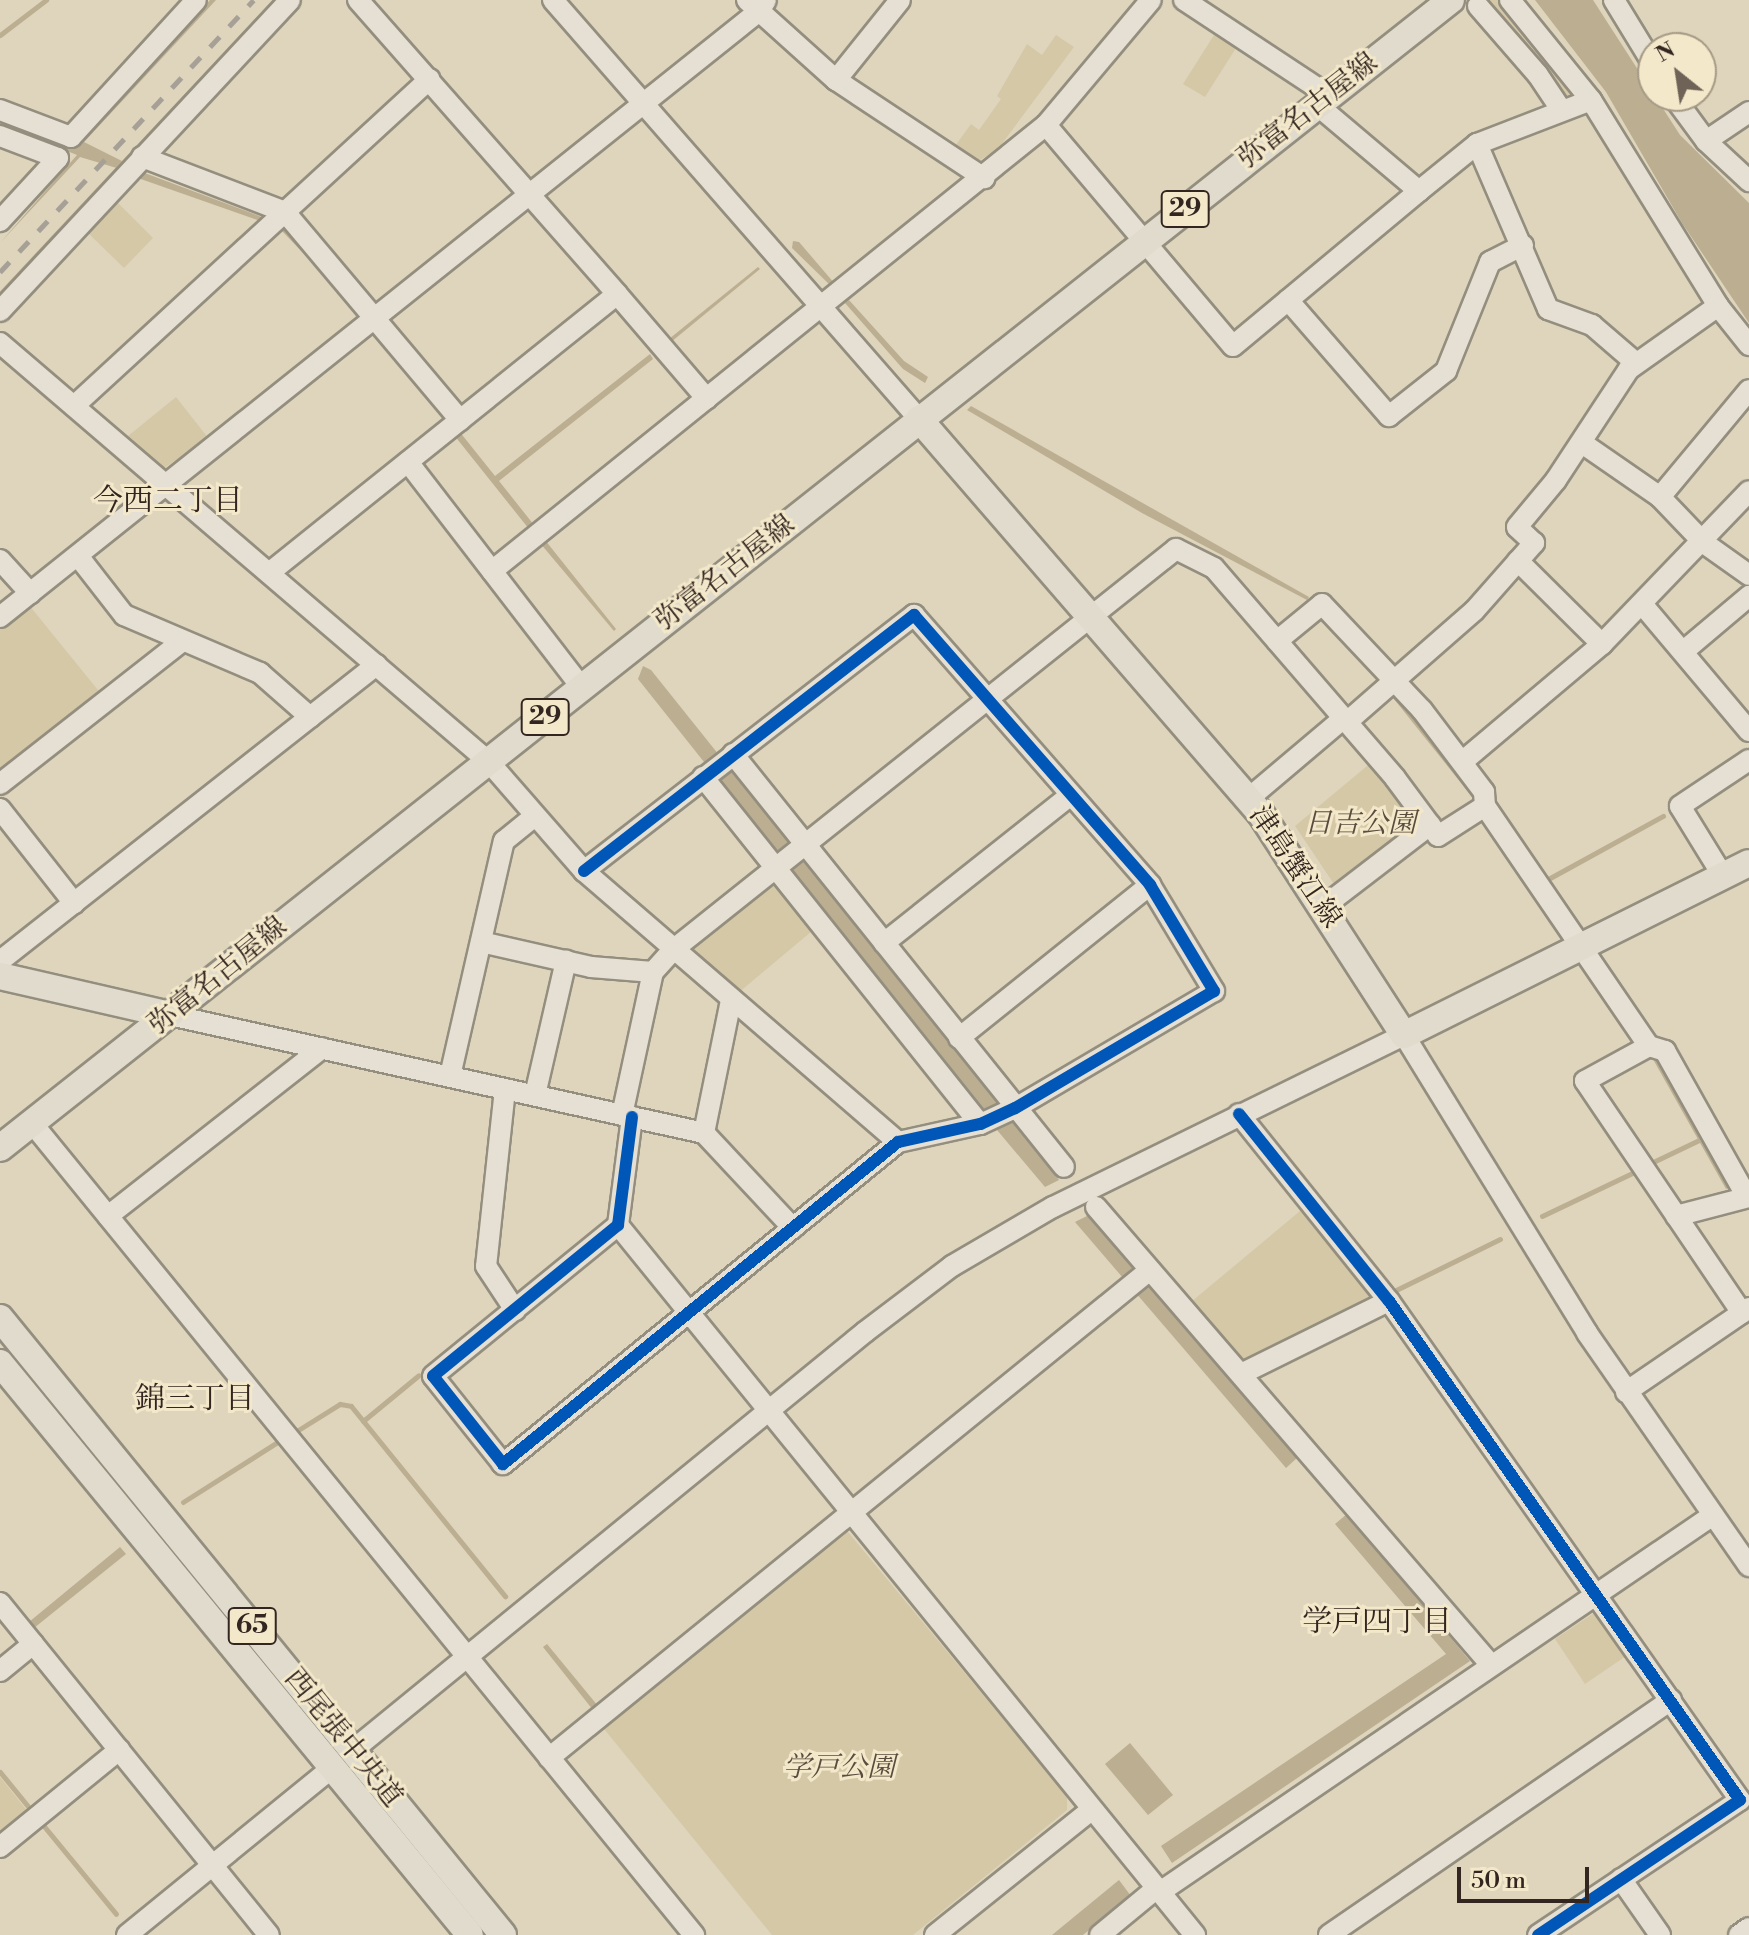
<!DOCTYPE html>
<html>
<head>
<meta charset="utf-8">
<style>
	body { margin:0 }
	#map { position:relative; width:1749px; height:1935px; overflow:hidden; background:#ded5bc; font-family:"Libre Bodoni","Noto Serif JP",serif }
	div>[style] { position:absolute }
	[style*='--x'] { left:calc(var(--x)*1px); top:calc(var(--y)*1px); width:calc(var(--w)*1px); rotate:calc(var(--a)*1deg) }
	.green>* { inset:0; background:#d5c8a7 }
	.water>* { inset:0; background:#bcae91 }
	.stream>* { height:5px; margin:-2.5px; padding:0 2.5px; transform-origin:2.5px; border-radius:2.5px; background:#bcae91 }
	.roads { filter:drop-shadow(2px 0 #948e7f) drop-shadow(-2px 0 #948e7f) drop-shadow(0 2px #948e7f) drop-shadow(0 -2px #948e7f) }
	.minor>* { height:20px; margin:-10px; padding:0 10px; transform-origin:10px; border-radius:10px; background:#e5e0d3 }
	.major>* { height:26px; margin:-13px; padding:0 13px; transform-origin:13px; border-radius:13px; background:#e0dbcc }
	.rail>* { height:5px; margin-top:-2.5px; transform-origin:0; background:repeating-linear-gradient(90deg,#a6a097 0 14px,transparent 0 28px) }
	.cycleway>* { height:12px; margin:-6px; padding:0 6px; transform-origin:6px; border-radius:6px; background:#0057b8 }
	span { translate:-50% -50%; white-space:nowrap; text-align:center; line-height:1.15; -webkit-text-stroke:6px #f3e8ca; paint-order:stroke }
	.shield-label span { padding:2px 6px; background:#f3e8ca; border:2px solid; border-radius:6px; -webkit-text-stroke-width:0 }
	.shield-label { font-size:26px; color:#332620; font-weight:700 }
	.street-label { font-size:28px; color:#332620 }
	.park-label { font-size:28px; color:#5a4c3e; font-style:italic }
	.neighbourhood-label { font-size:30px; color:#332620 }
	.north { position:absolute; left:1637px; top:32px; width:80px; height:80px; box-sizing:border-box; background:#f3e8ca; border:2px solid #a69a86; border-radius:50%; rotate:330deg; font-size:22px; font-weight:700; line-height:32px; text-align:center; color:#332620 }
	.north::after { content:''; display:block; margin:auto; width:28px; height:36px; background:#6f6357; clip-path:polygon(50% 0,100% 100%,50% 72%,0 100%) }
	.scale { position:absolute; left:1457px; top:1867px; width:132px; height:36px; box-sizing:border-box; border:4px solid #332620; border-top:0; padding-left:10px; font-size:24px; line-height:28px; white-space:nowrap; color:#332620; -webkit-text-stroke:6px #f3e8ca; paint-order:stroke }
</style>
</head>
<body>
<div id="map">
	<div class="green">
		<i style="clip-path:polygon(1486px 0,1499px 0,1531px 31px,1574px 97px,1563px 103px)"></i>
		<i style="clip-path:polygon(1056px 35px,1074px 47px,998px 149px,975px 163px,955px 146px,971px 124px,979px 130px,1001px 99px,997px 96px,1027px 44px,1042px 55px)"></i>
		<i style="clip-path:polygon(1214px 35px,1236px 48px,1205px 97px,1183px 84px)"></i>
		<i style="clip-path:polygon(114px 199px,153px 238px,124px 268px,85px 230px)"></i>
		<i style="clip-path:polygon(176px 397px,209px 439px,164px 468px,128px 436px)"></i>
		<i style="clip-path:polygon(29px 605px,102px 695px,0 776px,0 628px)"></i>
		<i style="clip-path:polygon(1373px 761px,1421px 827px,1338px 890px,1295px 826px)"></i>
		<i style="clip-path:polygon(770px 885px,778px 887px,812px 931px,737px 994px,691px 956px,692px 948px)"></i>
		<i style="clip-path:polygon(1306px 1206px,1376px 1296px,1242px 1362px,1191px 1302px)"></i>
		<i style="clip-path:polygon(836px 1532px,848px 1532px,1067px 1796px,1067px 1810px,913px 1935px,772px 1935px,600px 1724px)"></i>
		<i style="clip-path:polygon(1594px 1613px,1602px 1614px,1629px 1654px,1585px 1684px,1555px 1639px)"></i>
		<i style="clip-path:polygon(0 1777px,29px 1813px,0 1837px)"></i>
	</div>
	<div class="water">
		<i style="clip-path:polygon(210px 0,216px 0,84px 142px,126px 163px,120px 169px,80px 157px,0 243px,77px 155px,0 124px,0 117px,75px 145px)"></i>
		<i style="clip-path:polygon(1535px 0,1593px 0,1680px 135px,1749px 203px,1749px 323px,1682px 223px,1606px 92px)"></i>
		<i style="clip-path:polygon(142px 172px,267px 219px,263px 222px,138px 178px)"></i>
		<i style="clip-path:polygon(283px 226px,363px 315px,280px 229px)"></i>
		<i style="clip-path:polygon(793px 241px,799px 242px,835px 284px,832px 287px,792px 248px)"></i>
		<i style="clip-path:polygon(758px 267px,760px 269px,671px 342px,669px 339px)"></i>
		<i style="clip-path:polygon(849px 300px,904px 361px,928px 377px,925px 383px,903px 369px,845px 303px)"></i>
		<i style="clip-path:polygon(650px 354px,653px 359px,499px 481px,534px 525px,529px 529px,454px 435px,459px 431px,495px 476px)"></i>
		<i style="clip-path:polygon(971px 406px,1309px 597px,1307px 600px,1142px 513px,967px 410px)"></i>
		<i style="clip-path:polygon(545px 540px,616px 629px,614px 631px,540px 543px)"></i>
		<i style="clip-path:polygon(643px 666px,651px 670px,1059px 1180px,1045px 1187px,992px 1124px,638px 679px)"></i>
		<i style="clip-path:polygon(1393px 691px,1476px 795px,1473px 798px,1390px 694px)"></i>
		<i style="clip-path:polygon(1659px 1058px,1731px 1187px,1726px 1189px,1654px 1061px)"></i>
		<i style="clip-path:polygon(1089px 1215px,1298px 1457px,1286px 1468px,1075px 1222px)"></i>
		<i style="clip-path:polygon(1347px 1514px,1470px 1661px,1172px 1863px,1161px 1846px,1446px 1654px,1335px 1524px)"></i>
		<i style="clip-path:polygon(120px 1547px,126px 1554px,34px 1628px,29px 1622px)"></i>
		<i style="clip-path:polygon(547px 1644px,598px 1706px,593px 1710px,543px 1647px)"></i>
		<i style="clip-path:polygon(1130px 1743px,1173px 1795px,1148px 1815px,1105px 1764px)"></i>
		<i style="clip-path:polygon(1119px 1880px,1131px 1896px,1083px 1935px,1052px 1935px)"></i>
	</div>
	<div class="stream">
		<i style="--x:0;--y:35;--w:58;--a:-37.3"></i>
		<i style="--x:0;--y:294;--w:403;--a:-46.9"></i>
		<i style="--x:1550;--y:878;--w:129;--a:-28.8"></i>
		<i style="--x:1651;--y:1163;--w:55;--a:-25.6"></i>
		<i style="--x:1542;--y:1216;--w:100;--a:-25.5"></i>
		<i style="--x:1394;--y:1291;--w:118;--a:-26.1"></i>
		<i style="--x:363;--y:1421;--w:72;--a:-39.4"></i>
		<i style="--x:295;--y:1432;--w:53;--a:-31.9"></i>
		<i style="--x:340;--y:1404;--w:11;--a:10"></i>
		<i style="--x:351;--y:1406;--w:245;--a:51"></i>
		<i style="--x:183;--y:1502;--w:114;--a:-32.4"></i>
		<i style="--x:0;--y:1772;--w:49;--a:50.8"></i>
		<i style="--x:43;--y:1825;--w:115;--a:50.6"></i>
	</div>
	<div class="roads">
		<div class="minor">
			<i style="--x:358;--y:0;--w:392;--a:48.6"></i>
			<i style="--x:553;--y:0;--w:556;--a:48.86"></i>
			<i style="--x:747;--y:0;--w:120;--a:42"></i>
			<i style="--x:836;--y:80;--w:178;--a:33.5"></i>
			<i style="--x:1184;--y:0;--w:173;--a:33.4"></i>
			<i style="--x:1510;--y:0;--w:129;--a:51"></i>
			<i style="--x:1591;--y:100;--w:242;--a:58.3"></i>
			<i style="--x:1718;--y:306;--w:50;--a:51.5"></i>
			<i style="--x:1614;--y:0;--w:75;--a:58.6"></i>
			<i style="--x:1478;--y:6;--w:91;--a:49"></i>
			<i style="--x:1538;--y:75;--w:43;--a:56.3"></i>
			<i style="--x:836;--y:80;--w:102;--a:-51.3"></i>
			<i style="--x:1673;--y:96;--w:56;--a:53.7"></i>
			<i style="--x:1706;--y:141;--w:59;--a:42.9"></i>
			<i style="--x:1316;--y:104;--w:135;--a:40.2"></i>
			<i style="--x:1419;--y:191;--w:75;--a:-39"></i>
			<i style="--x:1477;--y:144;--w:180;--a:66.7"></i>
			<i style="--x:1548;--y:309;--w:47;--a:20"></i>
			<i style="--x:1592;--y:325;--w:58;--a:40.8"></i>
			<i style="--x:0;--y:110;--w:76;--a:20.8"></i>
			<i style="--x:71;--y:137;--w:185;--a:-47.6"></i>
			<i style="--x:1046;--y:125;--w:289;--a:49.8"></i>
			<i style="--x:1233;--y:346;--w:242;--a:-39.8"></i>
			<i style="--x:0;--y:136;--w:62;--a:20.8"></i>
			<i style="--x:58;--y:158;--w:86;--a:132.6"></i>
			<i style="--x:1706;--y:141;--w:52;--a:-34"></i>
			<i style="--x:1477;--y:144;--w:122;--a:-21.1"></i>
			<i style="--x:142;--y:157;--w:153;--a:21"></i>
			<i style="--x:285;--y:212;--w:272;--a:49.9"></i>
			<i style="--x:1288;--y:300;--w:154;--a:49"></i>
			<i style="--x:1389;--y:416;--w:73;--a:-38.3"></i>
			<i style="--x:1446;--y:371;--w:118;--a:-68"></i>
			<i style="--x:1490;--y:262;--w:37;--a:-27"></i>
			<i style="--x:0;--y:311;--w:425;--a:-47"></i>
			<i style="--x:0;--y:343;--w:644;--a:40.59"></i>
			<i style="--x:489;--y:762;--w:145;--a:48.9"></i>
			<i style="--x:584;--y:871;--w:415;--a:40.8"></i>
			<i style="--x:74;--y:406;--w:483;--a:-42.6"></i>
			<i style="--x:1582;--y:443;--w:95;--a:34.7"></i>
			<i style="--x:1660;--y:497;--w:64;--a:46.3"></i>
			<i style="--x:1704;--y:543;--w:55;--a:35.4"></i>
			<i style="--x:408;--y:462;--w:284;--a:52.4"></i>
			<i style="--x:1660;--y:497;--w:139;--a:-50.2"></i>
			<i style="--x:78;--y:556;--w:75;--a:52.1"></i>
			<i style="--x:124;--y:615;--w:148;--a:23.1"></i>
			<i style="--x:260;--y:673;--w:67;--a:41.3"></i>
			<i style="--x:0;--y:560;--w:45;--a:47.7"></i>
			<i style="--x:1518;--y:561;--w:118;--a:44.7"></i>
			<i style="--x:492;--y:571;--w:711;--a:-38.84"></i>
			<i style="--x:1046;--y:125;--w:163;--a:-50"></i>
			<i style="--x:269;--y:573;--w:446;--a:-38.7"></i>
			<i style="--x:617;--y:294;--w:138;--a:49.4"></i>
			<i style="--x:1642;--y:604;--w:166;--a:49.9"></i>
			<i style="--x:0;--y:617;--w:970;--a:-38.6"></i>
			<i style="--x:758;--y:12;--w:14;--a:-56"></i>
			<i style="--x:1277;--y:641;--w:58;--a:-39.4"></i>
			<i style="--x:1322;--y:604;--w:146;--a:46.7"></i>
			<i style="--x:1422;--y:710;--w:103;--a:52.9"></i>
			<i style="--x:1484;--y:792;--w:14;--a:86"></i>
			<i style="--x:1485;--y:806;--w:291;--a:55.7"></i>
			<i style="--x:1649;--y:1046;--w:17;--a:17"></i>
			<i style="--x:1665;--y:1051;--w:167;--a:60.7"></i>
			<i style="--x:1685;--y:650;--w:84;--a:-40.2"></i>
			<i style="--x:1347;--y:722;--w:169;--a:-41.2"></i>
			<i style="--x:1474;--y:611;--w:91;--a:-48.6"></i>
			<i style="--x:1534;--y:543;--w:23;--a:-137"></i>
			<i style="--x:1517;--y:527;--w:61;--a:-50.3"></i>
			<i style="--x:1556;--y:480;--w:133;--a:-56.7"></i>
			<i style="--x:1629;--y:369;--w:109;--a:-35.3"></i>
			<i style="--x:733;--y:754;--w:529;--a:51.29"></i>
			<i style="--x:1462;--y:762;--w:183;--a:-40.1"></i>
			<i style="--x:1602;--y:644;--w:212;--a:-46.1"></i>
			<i style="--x:703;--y:777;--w:444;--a:51.4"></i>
			<i style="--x:0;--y:784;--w:230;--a:-38.1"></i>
			<i style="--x:1248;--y:799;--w:126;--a:-40.2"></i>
			<i style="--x:0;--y:809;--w:120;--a:51.8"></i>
			<i style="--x:584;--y:871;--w:418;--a:-37.8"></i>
			<i style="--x:914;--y:615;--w:359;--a:48.8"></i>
			<i style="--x:1150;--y:885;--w:124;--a:58.9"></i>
			<i style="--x:1214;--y:991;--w:231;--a:149.5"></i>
			<i style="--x:1015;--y:1108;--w:38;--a:155"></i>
			<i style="--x:980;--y:1124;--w:84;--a:167.6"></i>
			<i style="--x:898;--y:1142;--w:510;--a:140.81"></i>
			<i style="--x:503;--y:1464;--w:112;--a:-128.5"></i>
			<i style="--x:433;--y:1376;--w:239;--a:-39.2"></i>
			<i style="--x:618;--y:1225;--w:109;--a:-82.6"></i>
			<i style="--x:1723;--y:876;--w:82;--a:-121.6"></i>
			<i style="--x:1680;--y:806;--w:83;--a:-33.7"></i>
			<i style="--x:1323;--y:907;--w:135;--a:-37.5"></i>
			<i style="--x:481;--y:942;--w:113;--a:12.8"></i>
			<i style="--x:591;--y:967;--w:62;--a:4.6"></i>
			<i style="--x:653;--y:972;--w:31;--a:-48"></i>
			<i style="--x:674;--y:949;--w:642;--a:-38.55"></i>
			<i style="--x:1176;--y:549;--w:42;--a:26.6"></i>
			<i style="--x:1214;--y:568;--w:277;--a:49.2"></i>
			<i style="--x:1395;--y:778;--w:72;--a:53.4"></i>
			<i style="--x:1438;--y:836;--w:56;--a:-32.6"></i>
			<i style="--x:884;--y:943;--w:238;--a:-38.4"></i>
			<i style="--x:0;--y:961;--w:479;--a:-38.2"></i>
			<i style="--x:170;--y:1015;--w:547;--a:12.46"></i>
			<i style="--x:704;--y:1133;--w:130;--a:46.9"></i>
			<i style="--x:959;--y:1038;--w:245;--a:-38.7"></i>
			<i style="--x:1649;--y:1046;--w:73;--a:151.3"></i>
			<i style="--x:1585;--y:1081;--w:280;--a:55.9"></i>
			<i style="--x:450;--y:1076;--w:241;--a:-77.1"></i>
			<i style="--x:504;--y:841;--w:40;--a:-39"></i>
			<i style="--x:505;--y:1089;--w:178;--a:96.1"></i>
			<i style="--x:486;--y:1266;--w:53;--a:56.6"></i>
			<i style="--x:535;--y:1095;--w:138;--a:-77"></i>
			<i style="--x:1239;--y:1114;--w:240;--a:51.3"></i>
			<i style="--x:1389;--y:1301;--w:610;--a:54.88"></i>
			<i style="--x:1740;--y:1800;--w:243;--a:146.2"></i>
			<i style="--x:622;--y:1115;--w:146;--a:-77.8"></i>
			<i style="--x:32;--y:1123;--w:1048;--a:50.81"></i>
			<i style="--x:704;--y:1133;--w:136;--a:-78.5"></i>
			<i style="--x:1096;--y:1207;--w:605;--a:49.22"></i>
			<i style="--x:108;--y:1216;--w:272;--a:-38.1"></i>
			<i style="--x:1676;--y:1216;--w:75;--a:-14.6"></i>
			<i style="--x:618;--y:1225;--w:915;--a:50.9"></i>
			<i style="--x:1241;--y:1374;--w:165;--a:-26.3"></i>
			<i style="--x:1626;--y:1392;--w:149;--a:-34.3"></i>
			<i style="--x:0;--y:1603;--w:427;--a:51"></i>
			<i style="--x:0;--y:1671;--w:43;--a:-39.3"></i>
			<i style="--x:353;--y:1750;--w:661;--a:-39.23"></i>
			<i style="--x:865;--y:1332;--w:109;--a:-37.2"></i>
			<i style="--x:952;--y:1266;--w:117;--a:-30.3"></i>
			<i style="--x:1053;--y:1207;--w:391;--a:-26.1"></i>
			<i style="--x:1404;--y:1035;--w:350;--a:58.4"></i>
			<i style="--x:1587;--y:1333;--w:284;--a:55.2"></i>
			<i style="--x:549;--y:1758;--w:774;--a:-39.08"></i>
			<i style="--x:0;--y:1847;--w:154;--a:-39.2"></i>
			<i style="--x:1621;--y:1879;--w:68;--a:55.1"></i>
			<i style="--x:1160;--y:1892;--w:669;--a:-34.28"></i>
			<i style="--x:127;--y:1935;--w:266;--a:-39.2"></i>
			<i style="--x:935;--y:1935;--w:201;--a:-38.7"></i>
			<i style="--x:1100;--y:1935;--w:74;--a:-39.5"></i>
			<i style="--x:1329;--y:1935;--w:415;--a:-34.5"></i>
			<i style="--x:1739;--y:1935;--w:12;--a:-35"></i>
		</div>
		<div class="major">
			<i style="--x:919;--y:419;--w:522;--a:49.11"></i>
			<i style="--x:1261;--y:814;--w:263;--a:57.1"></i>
			<i style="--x:1404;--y:1035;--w:385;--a:-26.5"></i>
			<i style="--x:0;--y:976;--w:174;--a:12.9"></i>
			<i style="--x:0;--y:1148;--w:1850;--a:-38.35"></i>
			<i style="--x:0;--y:1318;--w:796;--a:50.81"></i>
			<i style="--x:0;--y:1363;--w:740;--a:50.59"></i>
		</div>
	</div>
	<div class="rail">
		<i style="--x:0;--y:272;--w:372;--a:-47"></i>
	</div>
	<div class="cycleway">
		<i style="--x:584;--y:871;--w:418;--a:-37.8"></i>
		<i style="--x:914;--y:615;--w:359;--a:48.8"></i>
		<i style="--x:1150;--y:885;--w:124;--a:58.9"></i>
		<i style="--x:1214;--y:991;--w:231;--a:149.5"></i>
		<i style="--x:1015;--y:1108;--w:38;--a:155"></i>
		<i style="--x:980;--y:1124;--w:84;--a:167.6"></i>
		<i style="--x:898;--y:1142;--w:510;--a:140.81"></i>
		<i style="--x:503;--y:1464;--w:112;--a:-128.5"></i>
		<i style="--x:433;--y:1376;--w:239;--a:-39.2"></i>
		<i style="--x:618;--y:1225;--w:109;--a:-82.6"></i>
		<i style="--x:1239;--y:1114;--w:240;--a:51.3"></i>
		<i style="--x:1389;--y:1301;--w:610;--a:54.88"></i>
		<i style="--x:1740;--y:1800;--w:243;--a:146.2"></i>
	</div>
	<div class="shield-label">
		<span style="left:1185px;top:209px">29</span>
		<span style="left:545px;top:717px">29</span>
		<span style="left:252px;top:1626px">65</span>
	</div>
	<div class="street-label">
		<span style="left:1308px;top:111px;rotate:-38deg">弥富名古屋線</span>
		<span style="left:725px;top:573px;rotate:-38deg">弥富名古屋線</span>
		<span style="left:1295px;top:867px;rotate:56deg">津島蟹江線</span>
		<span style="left:218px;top:976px;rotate:-39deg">弥富名古屋線</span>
		<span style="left:343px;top:1738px;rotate:51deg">西尾張中央道</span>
	</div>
	<div class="park-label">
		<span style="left:1360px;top:824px">日吉公園</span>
		<span style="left:839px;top:1768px">学戸公園</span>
	</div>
	<div class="neighbourhood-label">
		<span style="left:168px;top:501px">今西二丁目</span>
		<span style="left:195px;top:1399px">錦三丁目</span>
		<span style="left:1377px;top:1622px">学戸四丁目</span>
	</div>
	<div class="north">N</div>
	<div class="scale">50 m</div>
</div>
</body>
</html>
